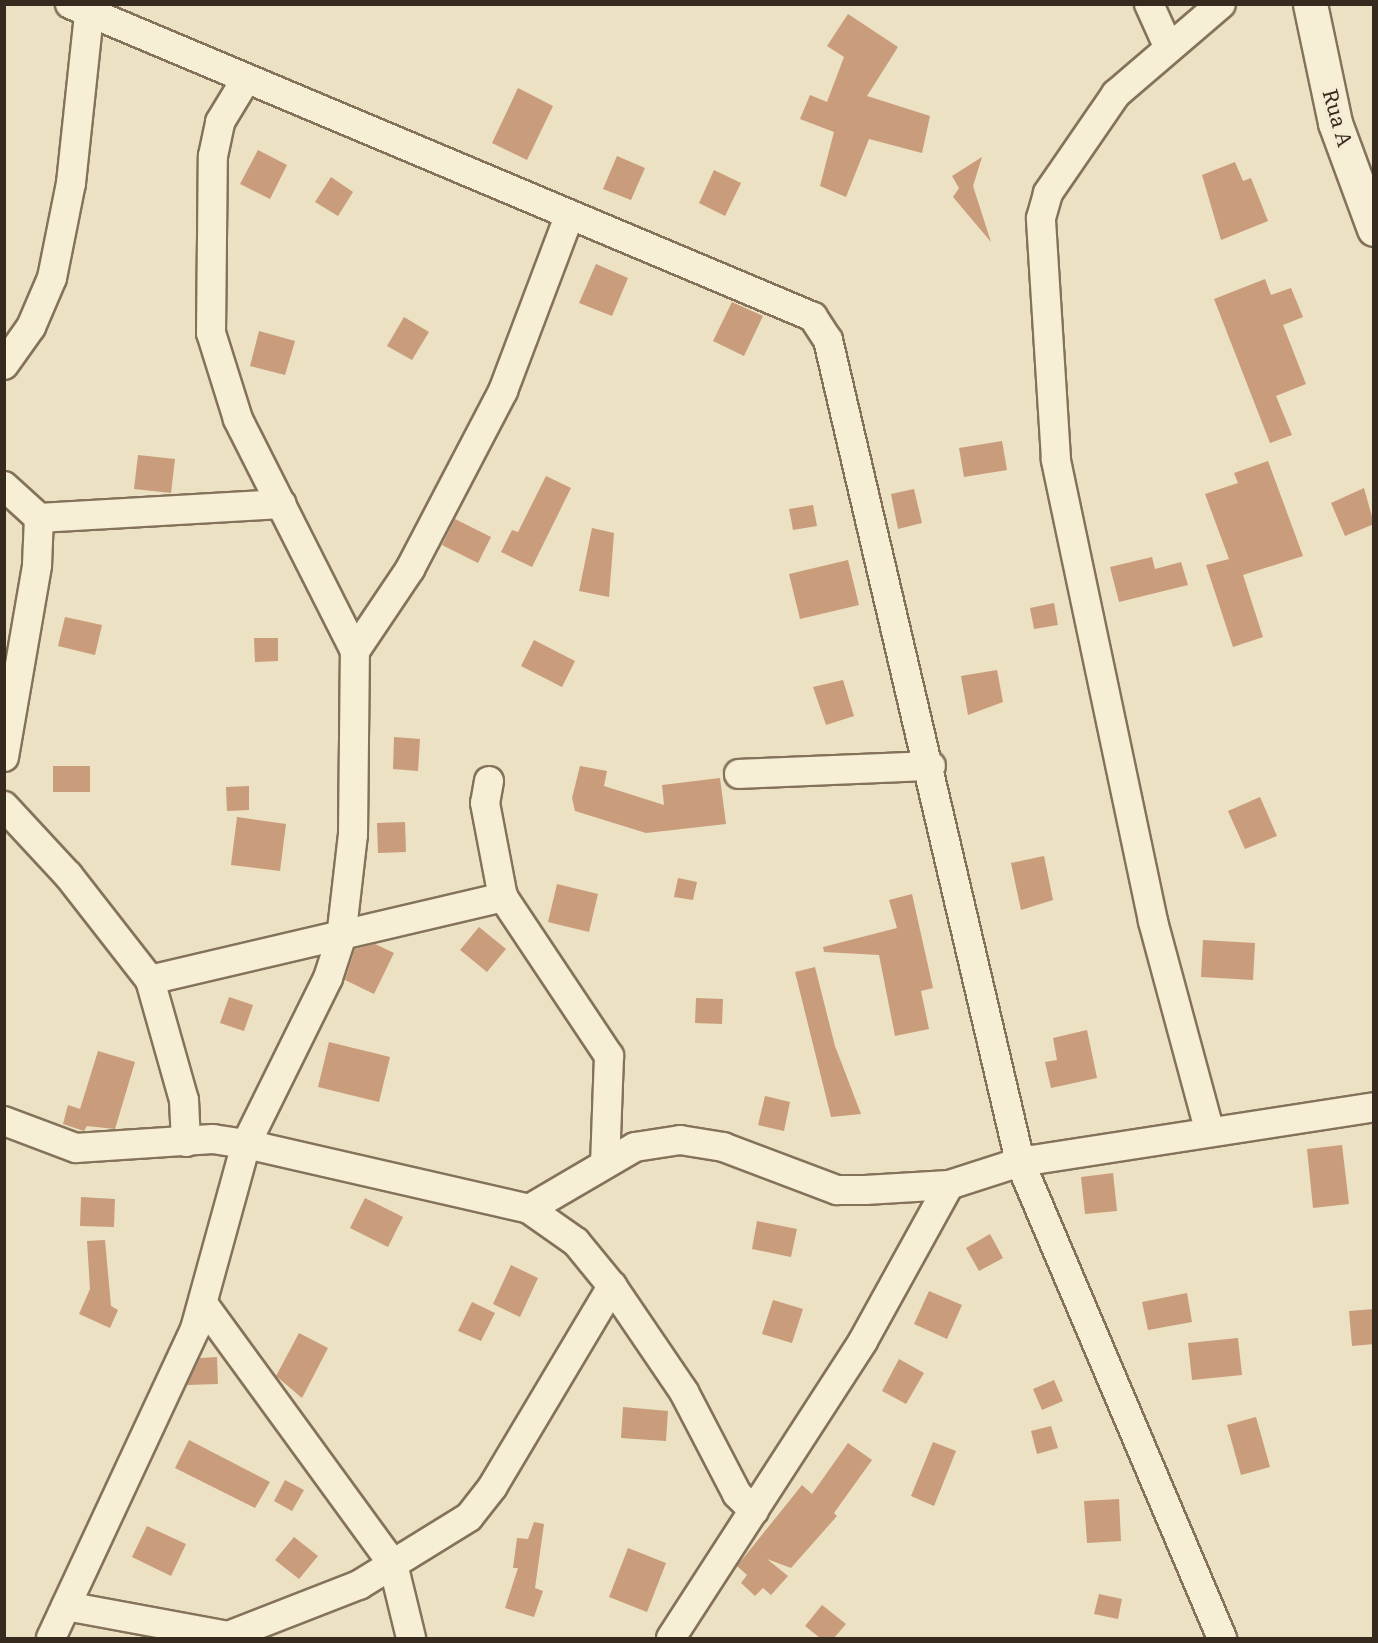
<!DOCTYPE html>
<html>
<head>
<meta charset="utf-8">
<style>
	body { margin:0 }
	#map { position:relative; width:1378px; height:1643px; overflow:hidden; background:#ece1c3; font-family:"Roboto Serif",serif }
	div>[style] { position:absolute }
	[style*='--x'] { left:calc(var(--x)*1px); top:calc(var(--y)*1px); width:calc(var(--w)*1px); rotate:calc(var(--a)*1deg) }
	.building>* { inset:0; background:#c99c7b }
	.roads { filter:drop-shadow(2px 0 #85725b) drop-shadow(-2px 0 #85725b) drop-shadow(0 2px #85725b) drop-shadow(0 -2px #85725b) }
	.street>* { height:28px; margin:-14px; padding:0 14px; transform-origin:14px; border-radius:14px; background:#f7eed6 }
	.secondary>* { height:33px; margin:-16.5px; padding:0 16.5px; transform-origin:16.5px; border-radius:16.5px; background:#f7eed6 }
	span { translate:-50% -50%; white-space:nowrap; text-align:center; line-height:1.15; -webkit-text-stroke:6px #f4ebd2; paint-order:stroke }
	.street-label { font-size:21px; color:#362a1e }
	.frame { position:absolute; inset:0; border:6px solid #362a1e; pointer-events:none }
</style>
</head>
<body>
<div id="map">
	<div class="building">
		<i style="clip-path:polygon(848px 14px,898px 47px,867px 96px,930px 116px,922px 153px,869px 139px,846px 197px,820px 186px,834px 132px,800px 119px,810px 95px,827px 102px,844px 57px,827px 46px)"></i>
		<i style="clip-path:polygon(518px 88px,553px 106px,527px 160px,492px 143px)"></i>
		<i style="clip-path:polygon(258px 150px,287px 165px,270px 199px,240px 184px)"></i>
		<i style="clip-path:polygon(617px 156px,645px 168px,631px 200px,603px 189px)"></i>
		<i style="clip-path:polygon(982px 157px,973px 186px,991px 242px,953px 197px,959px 188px,952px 176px)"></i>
		<i style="clip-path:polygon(1235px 162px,1243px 181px,1251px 178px,1268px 221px,1221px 240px,1202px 175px)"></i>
		<i style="clip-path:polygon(714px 170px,741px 183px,725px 216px,699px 203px)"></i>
		<i style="clip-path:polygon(331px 177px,353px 192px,338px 216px,315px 202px)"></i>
		<i style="clip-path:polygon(596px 264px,628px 278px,612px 316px,579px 303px)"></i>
		<i style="clip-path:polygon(1265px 279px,1271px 295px,1291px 288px,1303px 317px,1283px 325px,1306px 384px,1276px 396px,1292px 435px,1270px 443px,1214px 299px)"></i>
		<i style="clip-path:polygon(732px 302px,763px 316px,744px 356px,713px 341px)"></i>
		<i style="clip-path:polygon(404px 317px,429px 332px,412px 360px,387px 346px)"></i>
		<i style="clip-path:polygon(259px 331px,295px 341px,285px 375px,250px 366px)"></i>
		<i style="clip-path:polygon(1002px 441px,1007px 470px,964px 477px,959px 448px)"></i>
		<i style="clip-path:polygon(138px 455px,175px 459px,171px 493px,134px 489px)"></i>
		<i style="clip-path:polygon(1268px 461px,1303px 556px,1243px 575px,1263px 637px,1233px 647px,1206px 565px,1229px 559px,1205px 494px,1238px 483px,1234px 473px)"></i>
		<i style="clip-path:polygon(546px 476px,571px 488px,532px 567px,501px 552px,512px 530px,518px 532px)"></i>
		<i style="clip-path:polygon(1364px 488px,1374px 524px,1345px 536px,1331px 503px)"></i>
		<i style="clip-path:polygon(914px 489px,922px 523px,898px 529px,891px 494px)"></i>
		<i style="clip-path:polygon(813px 505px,817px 526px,793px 530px,789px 509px)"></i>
		<i style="clip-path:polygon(455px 519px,491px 537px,478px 563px,442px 545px)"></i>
		<i style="clip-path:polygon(592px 528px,614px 533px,609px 597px,579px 591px)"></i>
		<i style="clip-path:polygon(1152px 557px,1155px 569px,1181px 562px,1188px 585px,1119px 602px,1110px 567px)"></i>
		<i style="clip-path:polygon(848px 560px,859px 605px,800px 619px,789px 574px)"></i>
		<i style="clip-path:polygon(1054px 603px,1058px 625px,1034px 629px,1030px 608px)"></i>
		<i style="clip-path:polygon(65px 617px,102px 625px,95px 655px,58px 646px)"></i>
		<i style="clip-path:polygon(254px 638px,278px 638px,278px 661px,255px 662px)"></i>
		<i style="clip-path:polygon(534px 640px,575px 661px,562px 687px,521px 666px)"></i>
		<i style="clip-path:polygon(997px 670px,1003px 702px,968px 715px,961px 676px)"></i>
		<i style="clip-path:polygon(843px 680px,854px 716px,826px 725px,813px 687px)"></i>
		<i style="clip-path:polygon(394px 737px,420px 739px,418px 771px,393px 769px)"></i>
		<i style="clip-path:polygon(53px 766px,90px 766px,90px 792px,53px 792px)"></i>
		<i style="clip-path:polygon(580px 766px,607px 771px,604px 786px,664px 805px,662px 785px,720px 778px,726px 824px,646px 833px,575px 811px,572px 798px)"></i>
		<i style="clip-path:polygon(249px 786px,249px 810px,227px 811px,226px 787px)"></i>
		<i style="clip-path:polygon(1260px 797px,1277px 836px,1245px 849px,1228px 811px)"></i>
		<i style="clip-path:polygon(237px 817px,286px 824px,280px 871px,231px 865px)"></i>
		<i style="clip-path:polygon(405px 822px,406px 852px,378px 853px,377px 823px)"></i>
		<i style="clip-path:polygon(1044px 856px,1053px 900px,1021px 910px,1011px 863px)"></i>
		<i style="clip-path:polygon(678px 878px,697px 882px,693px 900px,674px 897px)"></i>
		<i style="clip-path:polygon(557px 884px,598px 894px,589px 932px,548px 922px)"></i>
		<i style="clip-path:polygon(912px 894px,933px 988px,921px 991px,929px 1029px,895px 1036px,879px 955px,824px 952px,823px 947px,897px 928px,889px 900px)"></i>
		<i style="clip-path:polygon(479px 927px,506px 949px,487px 972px,460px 950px)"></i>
		<i style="clip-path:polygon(1203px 940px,1255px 943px,1253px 980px,1201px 977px)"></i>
		<i style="clip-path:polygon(375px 944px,394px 953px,374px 994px,345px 980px,355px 949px)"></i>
		<i style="clip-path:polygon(815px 967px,835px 1046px,861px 1114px,831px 1117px,795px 972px)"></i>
		<i style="clip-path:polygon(229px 997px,253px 1005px,244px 1031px,220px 1023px)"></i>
		<i style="clip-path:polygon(696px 998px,723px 999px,722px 1024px,695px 1023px)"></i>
		<i style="clip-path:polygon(1087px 1030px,1097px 1078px,1051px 1088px,1045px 1062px,1057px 1060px,1053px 1038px)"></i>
		<i style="clip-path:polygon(329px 1042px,390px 1057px,379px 1102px,318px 1087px)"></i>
		<i style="clip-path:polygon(98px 1051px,135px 1062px,115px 1129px,87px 1126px,84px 1131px,63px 1124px,68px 1105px,80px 1109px)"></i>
		<i style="clip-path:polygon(765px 1096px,790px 1102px,784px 1131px,758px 1125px)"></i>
		<i style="clip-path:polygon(1342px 1145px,1349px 1204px,1313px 1208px,1307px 1149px)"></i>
		<i style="clip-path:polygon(1113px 1173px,1117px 1211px,1085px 1214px,1081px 1177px)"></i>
		<i style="clip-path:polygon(81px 1197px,115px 1199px,114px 1227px,80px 1226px)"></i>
		<i style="clip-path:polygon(365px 1198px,403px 1217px,388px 1247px,350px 1228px)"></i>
		<i style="clip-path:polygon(757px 1221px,797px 1229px,791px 1257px,752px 1249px)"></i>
		<i style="clip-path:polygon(990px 1234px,1003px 1258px,979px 1271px,966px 1248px)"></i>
		<i style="clip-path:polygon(105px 1240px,111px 1306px,118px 1310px,110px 1328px,79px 1314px,90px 1289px,87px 1241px)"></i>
		<i style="clip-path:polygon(511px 1265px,538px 1278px,520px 1317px,493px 1304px)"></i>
		<i style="clip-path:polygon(929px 1291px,962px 1305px,947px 1339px,914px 1324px)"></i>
		<i style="clip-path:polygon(1187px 1293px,1192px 1322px,1148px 1330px,1142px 1302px)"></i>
		<i style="clip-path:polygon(773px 1300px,803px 1309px,792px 1343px,762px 1334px)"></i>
		<i style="clip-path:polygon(472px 1302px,495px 1313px,481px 1341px,458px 1331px)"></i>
		<i style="clip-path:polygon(1374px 1309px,1374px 1344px,1352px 1346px,1349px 1311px)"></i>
		<i style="clip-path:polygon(299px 1333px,328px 1348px,302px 1398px,276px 1376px)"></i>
		<i style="clip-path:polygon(1238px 1338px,1242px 1375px,1192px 1380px,1188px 1343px)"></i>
		<i style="clip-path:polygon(217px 1357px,218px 1384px,187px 1385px,200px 1358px)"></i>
		<i style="clip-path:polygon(899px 1359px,924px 1373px,906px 1404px,882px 1391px)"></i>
		<i style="clip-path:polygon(1054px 1380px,1063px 1401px,1042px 1410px,1033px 1389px)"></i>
		<i style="clip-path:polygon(623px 1407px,668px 1411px,666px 1441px,621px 1438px)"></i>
		<i style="clip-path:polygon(1256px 1417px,1270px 1467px,1241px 1475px,1227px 1425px)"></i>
		<i style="clip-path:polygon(1051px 1426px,1058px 1448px,1037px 1454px,1031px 1431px)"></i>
		<i style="clip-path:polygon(189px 1440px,270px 1482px,255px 1508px,175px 1468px)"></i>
		<i style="clip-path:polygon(933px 1442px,956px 1451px,934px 1506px,911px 1496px)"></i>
		<i style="clip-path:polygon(848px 1443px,872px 1460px,834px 1513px,837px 1516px,791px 1568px,767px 1559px,788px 1576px,771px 1595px,763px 1588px,755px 1596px,741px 1583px,747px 1575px,737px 1566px,802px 1485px,812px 1494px)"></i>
		<i style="clip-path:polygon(285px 1480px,304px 1490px,292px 1511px,274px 1501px)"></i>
		<i style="clip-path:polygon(1119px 1499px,1121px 1541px,1087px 1543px,1084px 1501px)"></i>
		<i style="clip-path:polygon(534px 1522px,544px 1524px,535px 1588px,543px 1591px,534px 1617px,505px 1608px,518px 1568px,513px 1568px,517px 1538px,528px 1539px)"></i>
		<i style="clip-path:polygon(147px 1526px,186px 1544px,171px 1576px,132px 1557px)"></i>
		<i style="clip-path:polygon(294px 1537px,318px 1556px,299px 1579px,275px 1560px)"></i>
		<i style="clip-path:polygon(628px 1548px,666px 1563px,647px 1612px,609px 1597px)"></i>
		<i style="clip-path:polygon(1099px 1594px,1122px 1599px,1118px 1619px,1094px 1614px)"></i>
		<i style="clip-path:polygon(822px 1605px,846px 1624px,834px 1638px,820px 1638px,805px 1626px)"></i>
	</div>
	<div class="roads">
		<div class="street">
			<i style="--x:70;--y:4;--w:806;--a:22.84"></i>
			<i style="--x:813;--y:317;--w:27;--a:57"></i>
			<i style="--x:828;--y:340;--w:844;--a:76.85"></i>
			<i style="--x:1020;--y:1162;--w:517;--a:67.01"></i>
			<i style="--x:1149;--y:4;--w:46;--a:65.7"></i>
			<i style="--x:4;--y:365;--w:47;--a:-54.6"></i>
			<i style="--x:31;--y:327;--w:53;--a:-66.8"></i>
			<i style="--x:52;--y:278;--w:97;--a:-78.7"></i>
			<i style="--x:71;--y:183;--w:180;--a:-83.9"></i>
			<i style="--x:4;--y:486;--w:47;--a:42.4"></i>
			<i style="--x:39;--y:518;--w:243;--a:-3.3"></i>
			<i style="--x:355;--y:651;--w:99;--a:-56.1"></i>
			<i style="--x:410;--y:569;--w:201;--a:-62.4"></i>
			<i style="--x:503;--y:391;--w:187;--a:-69.3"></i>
			<i style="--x:4;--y:757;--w:195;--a:-80.2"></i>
			<i style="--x:37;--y:565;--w:47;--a:-87.6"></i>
			<i style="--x:739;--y:774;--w:192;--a:-2.4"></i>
			<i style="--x:489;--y:781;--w:22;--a:100"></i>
			<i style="--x:485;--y:803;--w:96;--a:79.2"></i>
			<i style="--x:503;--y:897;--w:191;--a:56.3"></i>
			<i style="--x:609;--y:1056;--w:107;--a:92.1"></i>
			<i style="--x:4;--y:806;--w:94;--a:47.2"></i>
			<i style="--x:68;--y:875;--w:133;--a:52"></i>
			<i style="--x:150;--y:980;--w:125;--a:74.2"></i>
			<i style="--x:184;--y:1100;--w:42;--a:87.3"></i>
			<i style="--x:150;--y:980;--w:363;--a:-13.2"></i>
			<i style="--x:4;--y:1121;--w:77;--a:20.6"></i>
			<i style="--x:76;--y:1148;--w:137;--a:-3.8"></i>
			<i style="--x:213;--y:1139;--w:33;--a:9"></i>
			<i style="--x:246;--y:1144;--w:290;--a:12.9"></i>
			<i style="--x:529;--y:1209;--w:57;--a:35.1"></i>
			<i style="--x:576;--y:1242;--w:57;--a:50.7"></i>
			<i style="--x:612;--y:1286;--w:128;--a:55.8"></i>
			<i style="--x:684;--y:1392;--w:115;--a:62.5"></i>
			<i style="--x:737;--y:1494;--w:24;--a:45"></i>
			<i style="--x:1209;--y:1129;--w:215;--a:-105.1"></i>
			<i style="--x:1153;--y:921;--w:472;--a:-101.9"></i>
			<i style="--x:1056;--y:459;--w:241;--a:-93.6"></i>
			<i style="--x:1041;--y:218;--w:26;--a:-74"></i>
			<i style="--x:1048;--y:193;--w:120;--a:-55.5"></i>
			<i style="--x:1116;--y:94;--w:138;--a:-40.6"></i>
			<i style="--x:529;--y:1209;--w:123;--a:-30.3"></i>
			<i style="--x:635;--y:1147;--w:46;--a:-8.8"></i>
			<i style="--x:680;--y:1140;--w:44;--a:9.2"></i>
			<i style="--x:723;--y:1147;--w:122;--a:20.7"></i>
			<i style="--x:837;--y:1190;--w:28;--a:0"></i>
			<i style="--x:865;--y:1190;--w:84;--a:-3.4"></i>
			<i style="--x:949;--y:1185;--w:75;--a:-17.9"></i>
			<i style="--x:1020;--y:1162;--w:358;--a:-8.8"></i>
			<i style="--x:204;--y:1305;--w:321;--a:53.9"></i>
			<i style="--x:393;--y:1564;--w:76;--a:76.3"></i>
			<i style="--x:66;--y:1606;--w:165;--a:10.5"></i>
			<i style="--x:228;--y:1636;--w:141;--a:-21.3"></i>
			<i style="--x:359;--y:1585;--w:129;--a:-31.7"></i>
			<i style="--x:469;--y:1517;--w:39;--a:-52"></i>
			<i style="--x:493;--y:1486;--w:233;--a:-59.2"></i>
			<i style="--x:51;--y:1638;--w:341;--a:-65"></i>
			<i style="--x:195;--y:1329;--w:192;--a:-74.6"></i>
			<i style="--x:246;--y:1144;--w:185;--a:-63.7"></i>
			<i style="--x:328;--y:978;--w:42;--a:-72"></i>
			<i style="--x:341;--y:938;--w:104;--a:-83.4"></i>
			<i style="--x:353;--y:835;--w:184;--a:-89.4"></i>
			<i style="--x:355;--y:651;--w:260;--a:-116.8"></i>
			<i style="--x:238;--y:419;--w:90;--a:-107.4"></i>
			<i style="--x:211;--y:333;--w:177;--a:-89.4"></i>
			<i style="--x:213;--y:156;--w:35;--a:-78"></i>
			<i style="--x:220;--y:122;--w:50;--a:-58.8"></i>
			<i style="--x:671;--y:1638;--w:354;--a:-57.1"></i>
			<i style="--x:863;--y:1341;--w:178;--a:-61.1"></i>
		</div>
		<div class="secondary">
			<i style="--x:1310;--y:4;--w:122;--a:78.1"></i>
			<i style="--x:1335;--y:123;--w:113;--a:69.8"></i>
		</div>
	</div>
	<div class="street-label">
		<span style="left:1337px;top:118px;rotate:74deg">Rua A</span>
	</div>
	<div class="frame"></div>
</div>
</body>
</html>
